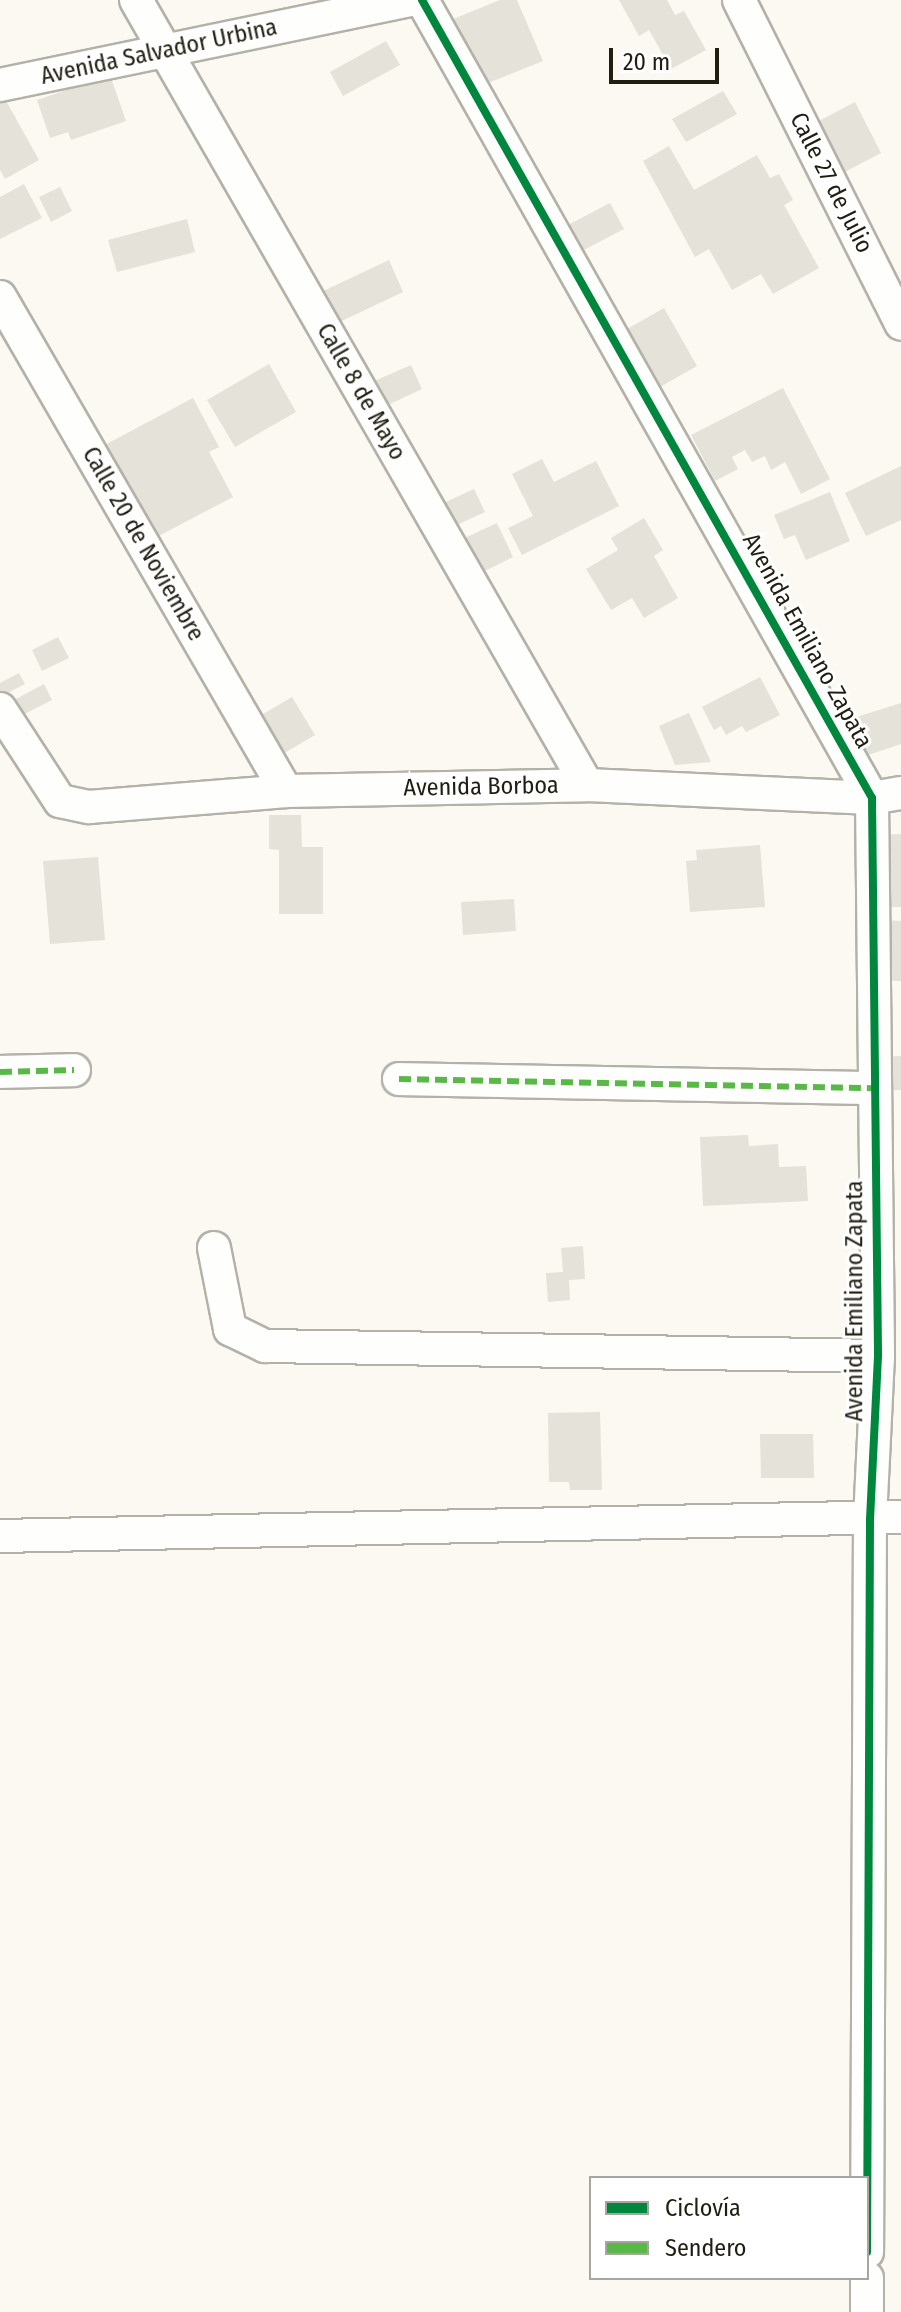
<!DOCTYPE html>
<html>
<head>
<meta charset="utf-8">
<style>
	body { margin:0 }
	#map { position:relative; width:901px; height:2312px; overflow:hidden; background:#fbf9f2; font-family:"Fira Sans Condensed",sans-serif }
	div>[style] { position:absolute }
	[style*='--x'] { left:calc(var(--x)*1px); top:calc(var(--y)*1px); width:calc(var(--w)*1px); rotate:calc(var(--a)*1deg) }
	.building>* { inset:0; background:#e4e2d9 }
	.roads { filter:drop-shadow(2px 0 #b4b2a8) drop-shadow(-2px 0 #b4b2a8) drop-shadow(0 2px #b4b2a8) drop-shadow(0 -2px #b4b2a8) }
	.street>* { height:32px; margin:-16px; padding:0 16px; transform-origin:16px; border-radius:16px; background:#fefefd }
	.quiet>* { height:6px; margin-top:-3px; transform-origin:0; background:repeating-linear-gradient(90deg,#58b947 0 12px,transparent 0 18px) }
	.cycleway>* { height:8px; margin:-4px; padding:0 4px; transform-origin:4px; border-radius:4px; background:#00873e }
	span { translate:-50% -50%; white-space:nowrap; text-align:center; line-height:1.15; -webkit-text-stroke:6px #fff; paint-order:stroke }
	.street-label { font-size:24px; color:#201d11 }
	.legend { position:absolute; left:589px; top:2176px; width:280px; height:104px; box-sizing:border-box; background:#fff; border:2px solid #a6a5a0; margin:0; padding:10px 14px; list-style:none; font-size:24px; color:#201d11 }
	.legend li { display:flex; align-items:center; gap:16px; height:40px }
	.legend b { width:40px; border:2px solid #a6a5a0 }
	.scale { position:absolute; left:609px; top:48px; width:110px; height:36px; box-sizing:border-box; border:4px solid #201d11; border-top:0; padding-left:10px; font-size:24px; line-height:28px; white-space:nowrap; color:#201d11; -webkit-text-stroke:6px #fff; paint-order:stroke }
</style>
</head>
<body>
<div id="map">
	<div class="building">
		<i style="clip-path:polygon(500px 0,517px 0,543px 61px,473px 89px,446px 22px)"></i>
		<i style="clip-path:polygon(619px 0,667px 0,675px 15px,684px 11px,706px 50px,671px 69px,649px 30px,639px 36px)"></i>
		<i style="clip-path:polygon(386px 41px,400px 65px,343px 96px,330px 72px)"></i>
		<i style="clip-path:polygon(110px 75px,126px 121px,71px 140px,68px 132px,50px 138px,37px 100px)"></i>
		<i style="clip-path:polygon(0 90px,39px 160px,5px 179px,0 170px)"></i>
		<i style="clip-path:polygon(723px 91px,737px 114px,686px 142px,672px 119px)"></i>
		<i style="clip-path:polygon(855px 102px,881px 153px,839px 175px,813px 124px)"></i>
		<i style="clip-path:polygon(669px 146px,694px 190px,757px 155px,770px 178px,779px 174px,793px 200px,784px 205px,819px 268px,773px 294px,761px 274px,732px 290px,709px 249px,695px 257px,643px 161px)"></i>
		<i style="clip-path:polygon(24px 184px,42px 218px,0 239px,0 197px)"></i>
		<i style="clip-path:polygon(60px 187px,72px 211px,51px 222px,39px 197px)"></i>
		<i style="clip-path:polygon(610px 203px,624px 229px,578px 253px,564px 227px)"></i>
		<i style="clip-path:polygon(187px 219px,195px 252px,117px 272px,108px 240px)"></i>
		<i style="clip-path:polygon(389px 260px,403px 292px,329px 327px,315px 295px)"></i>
		<i style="clip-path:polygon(664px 308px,697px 366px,653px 391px,620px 333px)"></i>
		<i style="clip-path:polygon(269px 364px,296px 412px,235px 447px,207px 400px)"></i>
		<i style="clip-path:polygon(411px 365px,422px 389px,375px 411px,363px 386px)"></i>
		<i style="clip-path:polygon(783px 388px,830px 479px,801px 494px,785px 462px,771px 470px,765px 456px,752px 462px,745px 450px,732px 457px,738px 469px,715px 481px,691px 435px)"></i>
		<i style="clip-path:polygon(193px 398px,219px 447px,209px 452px,233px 497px,151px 540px,101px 447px)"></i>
		<i style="clip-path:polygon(542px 459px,554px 482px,596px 461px,619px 506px,522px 555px,508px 528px,533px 516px,512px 474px)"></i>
		<i style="clip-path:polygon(901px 466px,901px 520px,866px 536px,845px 493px)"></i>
		<i style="clip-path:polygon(474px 489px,485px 512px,446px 530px,435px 507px)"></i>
		<i style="clip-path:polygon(830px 492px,850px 541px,806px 560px,795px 535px,784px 539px,774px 515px)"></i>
		<i style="clip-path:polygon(644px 518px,663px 550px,654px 556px,678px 598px,644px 618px,632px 598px,611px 610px,586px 569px,618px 550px,611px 538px)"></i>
		<i style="clip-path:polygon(497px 523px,513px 557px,473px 577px,456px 542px)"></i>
		<i style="clip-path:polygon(58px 637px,69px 658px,42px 671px,32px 650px)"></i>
		<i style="clip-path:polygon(19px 673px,25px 684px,0 697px,0 683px)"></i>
		<i style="clip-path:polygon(760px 677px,780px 715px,746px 732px,742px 726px,726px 735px,721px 726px,714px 730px,702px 707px)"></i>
		<i style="clip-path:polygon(44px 684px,52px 700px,9px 722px,1px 707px)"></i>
		<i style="clip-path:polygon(292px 697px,315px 735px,281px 755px,258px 717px)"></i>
		<i style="clip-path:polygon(901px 703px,901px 744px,859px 758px,847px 720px)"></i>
		<i style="clip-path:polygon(689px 713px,711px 762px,675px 765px,659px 726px)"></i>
		<i style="clip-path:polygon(269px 815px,301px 815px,302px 847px,323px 847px,323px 914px,279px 914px,279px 850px,269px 849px)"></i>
		<i style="clip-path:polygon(901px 834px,901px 907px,879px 907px,875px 835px)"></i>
		<i style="clip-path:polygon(760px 845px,765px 907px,690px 912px,686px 861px,697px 860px,696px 850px)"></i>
		<i style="clip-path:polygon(98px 857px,105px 940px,50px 944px,43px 861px)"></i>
		<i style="clip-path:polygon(514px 899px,516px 931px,463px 935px,461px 902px)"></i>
		<i style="clip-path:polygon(882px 920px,901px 921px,901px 981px,882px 981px)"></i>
		<i style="clip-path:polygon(901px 1056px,901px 1090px,884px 1091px,883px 1057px)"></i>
		<i style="clip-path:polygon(748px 1135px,749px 1146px,778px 1144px,779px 1167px,806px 1166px,808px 1201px,703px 1206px,700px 1137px)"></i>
		<i style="clip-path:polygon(583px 1246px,585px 1279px,569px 1280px,570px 1300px,548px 1302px,546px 1273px,563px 1272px,561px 1248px)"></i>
		<i style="clip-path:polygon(600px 1412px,602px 1490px,570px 1490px,569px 1482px,549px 1482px,548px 1413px)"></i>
		<i style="clip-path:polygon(760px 1434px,813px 1434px,814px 1478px,761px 1478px)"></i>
	</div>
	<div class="roads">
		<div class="street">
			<i style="--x:136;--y:0;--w:905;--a:60.12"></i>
			<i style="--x:422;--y:0;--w:916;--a:60.58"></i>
			<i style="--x:872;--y:798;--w:558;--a:89.38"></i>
			<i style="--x:878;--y:1356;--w:163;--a:92.8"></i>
			<i style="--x:870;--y:1519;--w:733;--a:90.23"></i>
			<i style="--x:739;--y:0;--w:362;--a:63.4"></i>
			<i style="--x:0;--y:85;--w:421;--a:-11.7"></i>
			<i style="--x:0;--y:297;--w:571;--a:59.93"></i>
			<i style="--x:0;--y:709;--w:110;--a:56.9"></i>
			<i style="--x:60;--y:801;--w:30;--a:12"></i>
			<i style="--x:89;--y:807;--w:198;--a:-4.6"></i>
			<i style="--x:286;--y:791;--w:301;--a:-1.1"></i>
			<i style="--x:587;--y:785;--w:285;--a:2.6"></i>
			<i style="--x:872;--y:798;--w:29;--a:-10"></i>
			<i style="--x:0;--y:1072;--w:74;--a:-1.5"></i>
			<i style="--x:399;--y:1079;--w:476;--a:1.1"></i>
			<i style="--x:214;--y:1248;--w:83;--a:78.8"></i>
			<i style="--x:230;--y:1329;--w:39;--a:26"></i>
			<i style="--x:265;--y:1346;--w:613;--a:0.93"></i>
			<i style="--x:0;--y:1536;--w:901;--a:-1.21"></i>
			<i style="--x:867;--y:2312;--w:34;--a:-90"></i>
		</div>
	</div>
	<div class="quiet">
		<i style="--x:0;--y:1072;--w:74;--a:-1.5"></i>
		<i style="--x:399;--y:1079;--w:476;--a:1.1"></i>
	</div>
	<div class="cycleway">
		<i style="--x:422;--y:0;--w:916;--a:60.58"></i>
		<i style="--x:872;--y:798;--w:558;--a:89.38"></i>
		<i style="--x:878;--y:1356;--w:163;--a:92.8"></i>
		<i style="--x:870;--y:1519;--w:733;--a:90.23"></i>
	</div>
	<div class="street-label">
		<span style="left:159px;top:52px;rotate:-12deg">Avenida Salvador Urbina</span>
		<span style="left:831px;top:183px;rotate:63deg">Calle 27 de Julio</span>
		<span style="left:361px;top:392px;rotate:60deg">Calle 8 de Mayo</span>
		<span style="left:143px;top:544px;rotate:60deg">Calle 20 de Noviembre</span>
		<span style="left:807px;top:641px;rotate:61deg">Avenida Emiliano Zapata</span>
		<span style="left:481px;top:787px;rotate:-1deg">Avenida Borboa</span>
		<span style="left:855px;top:1301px;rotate:-90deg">Avenida Emiliano Zapata</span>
	</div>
	<ul class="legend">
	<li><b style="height:10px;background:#00873e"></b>Ciclovía</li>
	<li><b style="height:10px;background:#58b947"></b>Sendero</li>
	</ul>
	<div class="scale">20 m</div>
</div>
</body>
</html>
